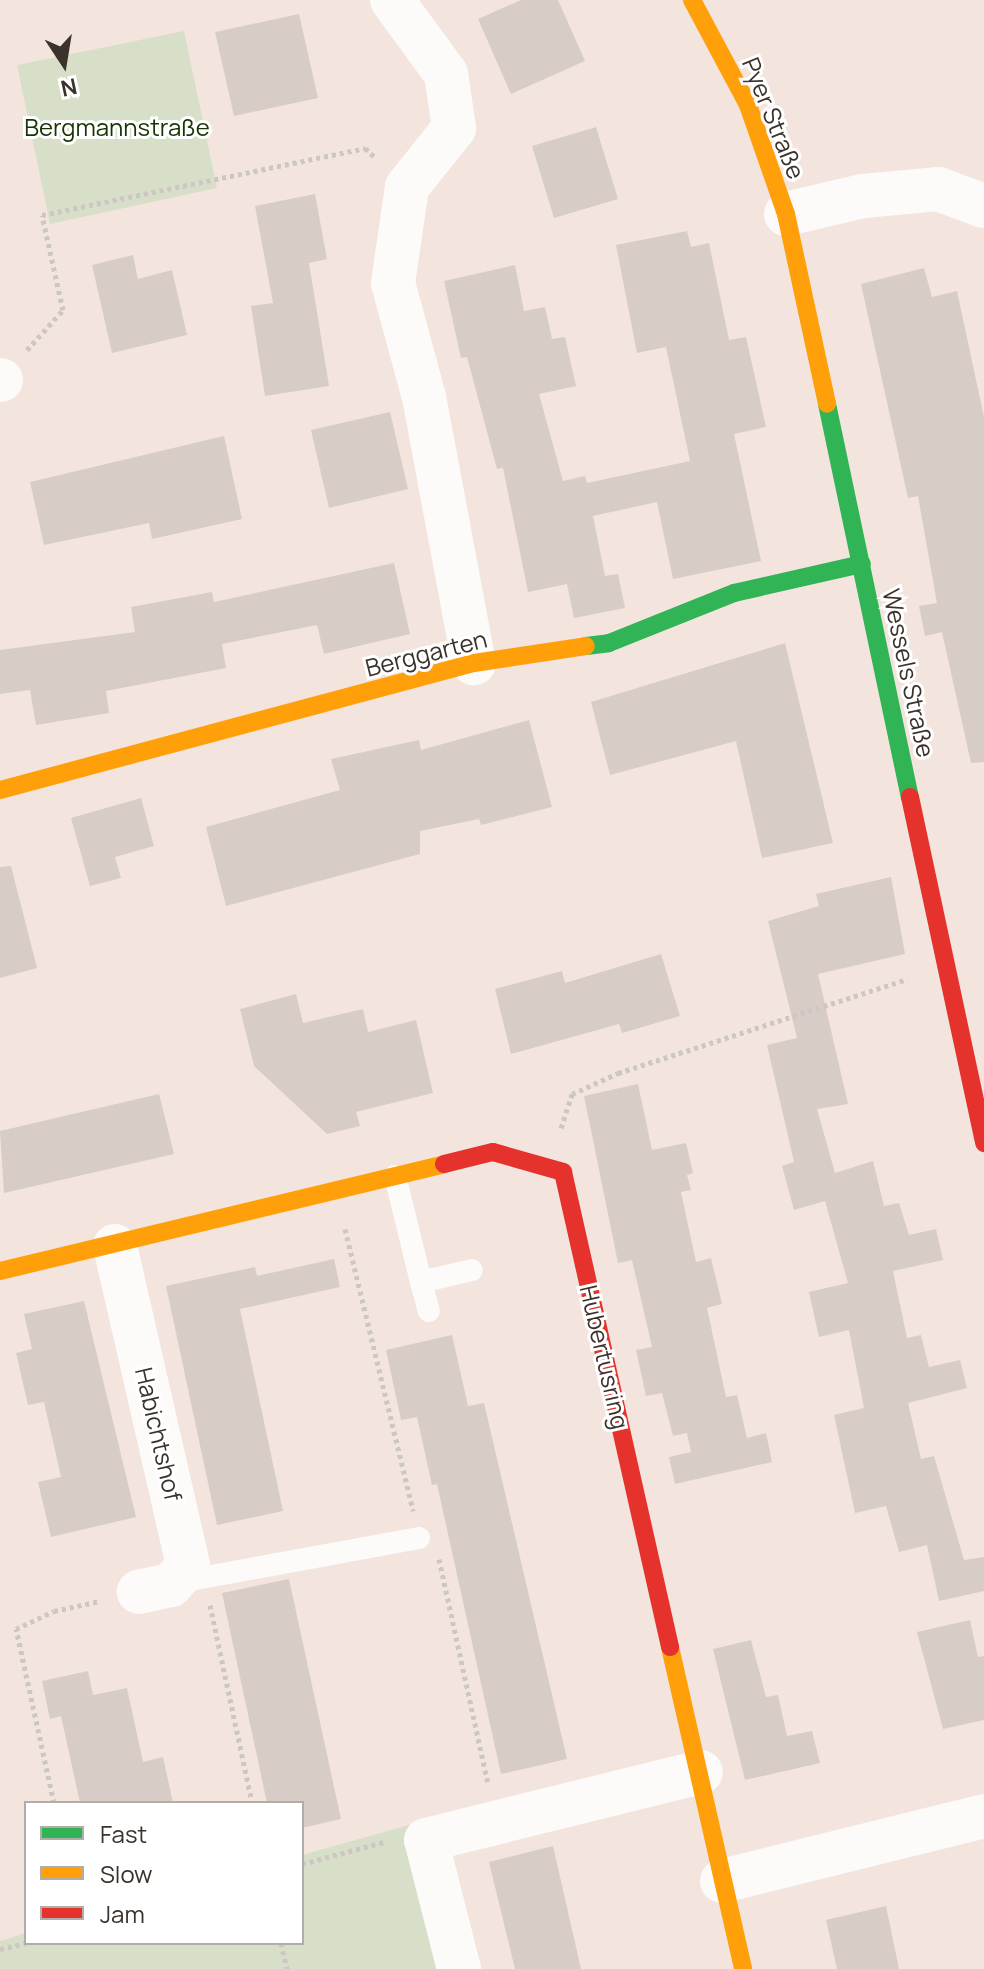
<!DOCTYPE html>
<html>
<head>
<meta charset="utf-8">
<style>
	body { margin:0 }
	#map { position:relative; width:984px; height:1969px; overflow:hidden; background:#f3e5dd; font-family:Manrope,sans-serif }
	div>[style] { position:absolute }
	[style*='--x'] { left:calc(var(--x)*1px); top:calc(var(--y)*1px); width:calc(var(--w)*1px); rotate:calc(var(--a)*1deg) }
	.green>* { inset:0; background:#d8dfc8 }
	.building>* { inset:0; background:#d7cdc6 }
	.path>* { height:5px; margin-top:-2.5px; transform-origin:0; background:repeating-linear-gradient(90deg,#ccc6c4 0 4px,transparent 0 8px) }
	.lane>* { height:22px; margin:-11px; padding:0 11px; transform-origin:11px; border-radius:11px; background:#fdfbfa }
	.street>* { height:44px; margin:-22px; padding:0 22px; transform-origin:22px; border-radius:22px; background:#fdfbfa }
	.fast>* { height:18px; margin:-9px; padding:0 9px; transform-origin:9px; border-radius:9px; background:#30b455 }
	.slow>* { height:18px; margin:-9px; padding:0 9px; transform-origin:9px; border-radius:9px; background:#ff9f0a }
	.jam>* { height:18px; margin:-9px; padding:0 9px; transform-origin:9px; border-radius:9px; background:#e5322d }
	span { translate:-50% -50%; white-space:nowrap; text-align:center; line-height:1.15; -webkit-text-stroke:6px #fff; paint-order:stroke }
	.street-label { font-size:24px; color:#3b322c }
	.park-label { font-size:24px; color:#163302 }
	.legend { position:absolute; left:24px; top:1801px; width:280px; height:144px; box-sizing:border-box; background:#fff; border:2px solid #b1adab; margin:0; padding:10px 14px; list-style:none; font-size:24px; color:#3b322c }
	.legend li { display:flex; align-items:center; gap:16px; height:40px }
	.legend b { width:40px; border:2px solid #b1adab }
	.north { position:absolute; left:24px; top:24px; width:80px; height:80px; -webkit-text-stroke:6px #fff; paint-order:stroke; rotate:168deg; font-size:22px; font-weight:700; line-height:32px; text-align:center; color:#3b322c }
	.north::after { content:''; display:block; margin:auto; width:28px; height:36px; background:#3b322c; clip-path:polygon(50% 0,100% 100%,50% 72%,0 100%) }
</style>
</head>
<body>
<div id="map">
	<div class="green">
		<i style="clip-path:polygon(184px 31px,217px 188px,50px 224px,17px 65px)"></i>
		<i style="clip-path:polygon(416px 1823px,449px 1969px,0 1969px,0 1941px,26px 1933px,26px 1943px,302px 1943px,302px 1855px)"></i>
	</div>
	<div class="building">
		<i style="clip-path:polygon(521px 0,558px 0,585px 61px,511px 94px,478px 19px)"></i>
		<i style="clip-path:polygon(299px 14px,318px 98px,234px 116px,215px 32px)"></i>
		<i style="clip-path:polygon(596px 127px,618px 199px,554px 218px,532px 146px)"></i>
		<i style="clip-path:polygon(315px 194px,327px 259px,309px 263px,329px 386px,265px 396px,251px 306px,273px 303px,255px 206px)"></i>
		<i style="clip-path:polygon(687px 231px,691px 247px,709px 243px,729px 340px,746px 337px,766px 427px,734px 434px,761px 561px,673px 579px,657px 502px,593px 516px,605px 576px,618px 574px,625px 608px,574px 618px,567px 584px,528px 592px,503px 468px,497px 469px,467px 357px,461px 358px,444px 281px,515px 265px,524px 311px,545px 307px,552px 339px,565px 337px,576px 386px,539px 394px,563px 481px,585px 476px,587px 483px,690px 461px,666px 347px,637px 353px,616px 245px)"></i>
		<i style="clip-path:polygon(133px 255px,138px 279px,172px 270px,187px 335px,112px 353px,92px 265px)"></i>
		<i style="clip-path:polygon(924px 268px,932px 297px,957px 291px,984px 417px,984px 762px,971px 763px,942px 632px,925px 636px,919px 606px,937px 603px,918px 496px,908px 498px,861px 284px)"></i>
		<i style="clip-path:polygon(390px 412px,408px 489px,329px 508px,311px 430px)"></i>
		<i style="clip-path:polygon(224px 436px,242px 519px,152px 539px,149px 523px,44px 545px,30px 482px)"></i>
		<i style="clip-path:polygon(394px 563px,410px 634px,324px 654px,317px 625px,222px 644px,226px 668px,106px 691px,109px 713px,36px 725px,30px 690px,0 694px,0 650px,135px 632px,131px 607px,212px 592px,214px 602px)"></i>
		<i style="clip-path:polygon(785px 643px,833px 843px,762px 858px,736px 741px,610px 775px,591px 702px)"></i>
		<i style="clip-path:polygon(529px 720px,552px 807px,481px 825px,479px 819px,420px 831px,420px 854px,226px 906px,206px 827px,340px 790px,331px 759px,419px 740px,421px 750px)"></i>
		<i style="clip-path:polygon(141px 798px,154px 846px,115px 857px,121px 878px,90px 886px,71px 818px)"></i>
		<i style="clip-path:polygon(11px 866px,37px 968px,0 978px,0 867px)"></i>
		<i style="clip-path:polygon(891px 877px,905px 954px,818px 974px,848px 1104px,817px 1109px,835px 1173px,873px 1161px,884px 1206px,899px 1203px,909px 1235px,936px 1229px,943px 1260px,893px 1271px,907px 1338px,921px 1335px,929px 1367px,960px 1360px,967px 1388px,908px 1403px,921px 1459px,934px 1456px,964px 1560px,984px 1557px,984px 1591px,939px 1601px,927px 1545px,899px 1552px,886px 1506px,855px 1513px,834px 1415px,864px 1408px,849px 1330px,819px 1337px,809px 1292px,848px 1283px,825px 1201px,794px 1210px,782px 1166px,794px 1162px,767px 1045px,797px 1038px,768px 921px,819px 906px,816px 894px)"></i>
		<i style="clip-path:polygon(661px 954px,680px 1016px,622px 1033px,619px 1024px,511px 1054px,495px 989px,562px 971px,565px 983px)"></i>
		<i style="clip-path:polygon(296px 994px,303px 1023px,363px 1009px,368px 1032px,416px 1020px,433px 1093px,356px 1112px,360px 1126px,327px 1134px,254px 1066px,240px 1009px)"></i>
		<i style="clip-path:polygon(638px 1084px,652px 1150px,686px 1143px,693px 1173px,687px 1175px,691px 1190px,681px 1192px,696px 1262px,711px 1258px,722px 1304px,707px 1308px,726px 1397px,737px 1395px,747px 1438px,766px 1433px,772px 1462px,675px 1484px,669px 1457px,691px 1452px,687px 1433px,673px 1436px,662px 1393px,646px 1396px,636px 1350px,652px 1347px,632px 1260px,618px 1263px,584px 1096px)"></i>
		<i style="clip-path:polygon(159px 1094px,174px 1154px,4px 1193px,0 1131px)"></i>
		<i style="clip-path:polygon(334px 1259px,340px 1287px,240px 1309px,283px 1511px,217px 1525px,166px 1286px,255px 1267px,257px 1276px)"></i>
		<i style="clip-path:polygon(84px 1301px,136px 1517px,51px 1537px,38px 1482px,61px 1477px,44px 1402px,28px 1405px,16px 1353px,32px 1349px,24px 1314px)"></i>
		<i style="clip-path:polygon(452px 1335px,468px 1406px,484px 1403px,567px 1759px,501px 1774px,437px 1484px,432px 1485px,417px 1417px,401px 1420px,386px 1350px)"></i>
		<i style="clip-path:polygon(289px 1579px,341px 1819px,302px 1828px,302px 1803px,267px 1803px,222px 1593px)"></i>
		<i style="clip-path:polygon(970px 1620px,978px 1657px,984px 1656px,984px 1720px,943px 1729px,917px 1632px)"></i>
		<i style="clip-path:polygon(751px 1640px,766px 1697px,778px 1695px,787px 1736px,812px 1731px,820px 1763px,745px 1780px,713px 1649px)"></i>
		<i style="clip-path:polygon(88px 1671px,93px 1695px,127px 1688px,143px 1762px,163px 1757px,173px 1803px,80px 1803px,61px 1716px,50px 1719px,42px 1681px)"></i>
		<i style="clip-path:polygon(553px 1846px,581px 1969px,515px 1969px,489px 1862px)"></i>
		<i style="clip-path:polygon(886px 1906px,899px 1969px,837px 1969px,826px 1920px)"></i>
	</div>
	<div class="path">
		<i style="--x:27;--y:350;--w:54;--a:-48"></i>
		<i style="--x:63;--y:310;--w:97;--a:-102.5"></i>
		<i style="--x:42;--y:215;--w:330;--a:-11.7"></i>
		<i style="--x:365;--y:148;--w:16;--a:43"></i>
		<i style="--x:561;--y:1128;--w:36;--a:-72"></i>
		<i style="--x:572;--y:1094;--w:51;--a:-24.5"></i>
		<i style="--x:618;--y:1073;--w:304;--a:-18"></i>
		<i style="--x:345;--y:1229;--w:290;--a:76.4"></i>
		<i style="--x:439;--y:1559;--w:230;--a:77.7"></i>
		<i style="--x:210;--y:1605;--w:202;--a:78"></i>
		<i style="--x:54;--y:1803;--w:178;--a:-102.3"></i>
		<i style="--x:16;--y:1629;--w:42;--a:-25.3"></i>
		<i style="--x:54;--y:1611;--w:47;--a:-12.3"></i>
		<i style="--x:302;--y:1864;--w:88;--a:-15.1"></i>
		<i style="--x:281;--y:1943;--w:27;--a:77"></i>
		<i style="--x:0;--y:1949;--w:27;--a:-13"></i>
	</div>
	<div class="lane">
		<i style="--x:395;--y:1176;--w:109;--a:76.2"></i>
		<i style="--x:421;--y:1282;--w:52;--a:-13.2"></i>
		<i style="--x:421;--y:1282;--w:30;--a:75"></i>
		<i style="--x:179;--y:1582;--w:244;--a:-10.4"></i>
	</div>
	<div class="street">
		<i style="--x:392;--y:0;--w:92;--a:53.9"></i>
		<i style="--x:446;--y:74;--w:55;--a:81.6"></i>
		<i style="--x:454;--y:128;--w:75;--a:128.5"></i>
		<i style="--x:407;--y:187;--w:97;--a:98.3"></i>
		<i style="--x:393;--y:283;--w:118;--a:74.8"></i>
		<i style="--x:424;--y:397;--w:271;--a:79.4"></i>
		<i style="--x:786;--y:214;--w:79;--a:-13.2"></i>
		<i style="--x:863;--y:196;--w:75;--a:-5.3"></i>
		<i style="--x:938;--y:189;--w:49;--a:20.3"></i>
		<i style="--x:0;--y:380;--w:1;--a:0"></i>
		<i style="--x:115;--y:1246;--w:328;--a:77.1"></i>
		<i style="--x:188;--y:1566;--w:25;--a:132"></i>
		<i style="--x:171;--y:1585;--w:33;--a:168"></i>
		<i style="--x:722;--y:1881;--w:270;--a:-13.9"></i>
		<i style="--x:459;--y:1969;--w:133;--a:-104.3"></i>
		<i style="--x:426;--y:1840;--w:283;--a:-13.9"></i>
	</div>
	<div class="fast">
		<i style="--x:827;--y:404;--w:402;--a:78.1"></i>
		<i style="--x:586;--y:646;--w:23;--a:-7"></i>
		<i style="--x:609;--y:643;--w:135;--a:-21.8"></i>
		<i style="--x:734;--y:593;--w:131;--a:-12.8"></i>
	</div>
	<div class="slow">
		<i style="--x:692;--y:0;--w:119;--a:61.9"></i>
		<i style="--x:748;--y:105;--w:115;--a:70.8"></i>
		<i style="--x:786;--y:214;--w:194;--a:77.8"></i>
		<i style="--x:0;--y:790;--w:491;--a:-15"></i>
		<i style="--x:474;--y:663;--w:113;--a:-8.6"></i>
		<i style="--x:0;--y:1271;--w:457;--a:-13.5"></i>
		<i style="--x:670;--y:1647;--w:330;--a:77.2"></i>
	</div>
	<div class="jam">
		<i style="--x:910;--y:797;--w:354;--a:77.9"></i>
		<i style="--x:444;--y:1164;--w:50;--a:-13.8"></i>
		<i style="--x:493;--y:1152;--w:73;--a:15.9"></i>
		<i style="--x:563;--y:1172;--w:487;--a:77.3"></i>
	</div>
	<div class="street-label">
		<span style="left:774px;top:118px;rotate:68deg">Pyer Straße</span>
		<span style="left:426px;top:653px;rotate:-14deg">Berggarten</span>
		<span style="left:909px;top:673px;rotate:78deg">Wessels Straße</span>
		<span style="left:605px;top:1357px;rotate:77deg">Hubertusring</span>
		<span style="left:159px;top:1434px;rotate:77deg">Habichtshof</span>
	</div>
	<div class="park-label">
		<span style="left:117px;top:127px">Bergmannstraße</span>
	</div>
	<ul class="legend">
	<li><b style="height:10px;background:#30b455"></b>Fast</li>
	<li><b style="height:10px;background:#ff9f0a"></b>Slow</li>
	<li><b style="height:10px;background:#e5322d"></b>Jam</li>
	</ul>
	<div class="north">N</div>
</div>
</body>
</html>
